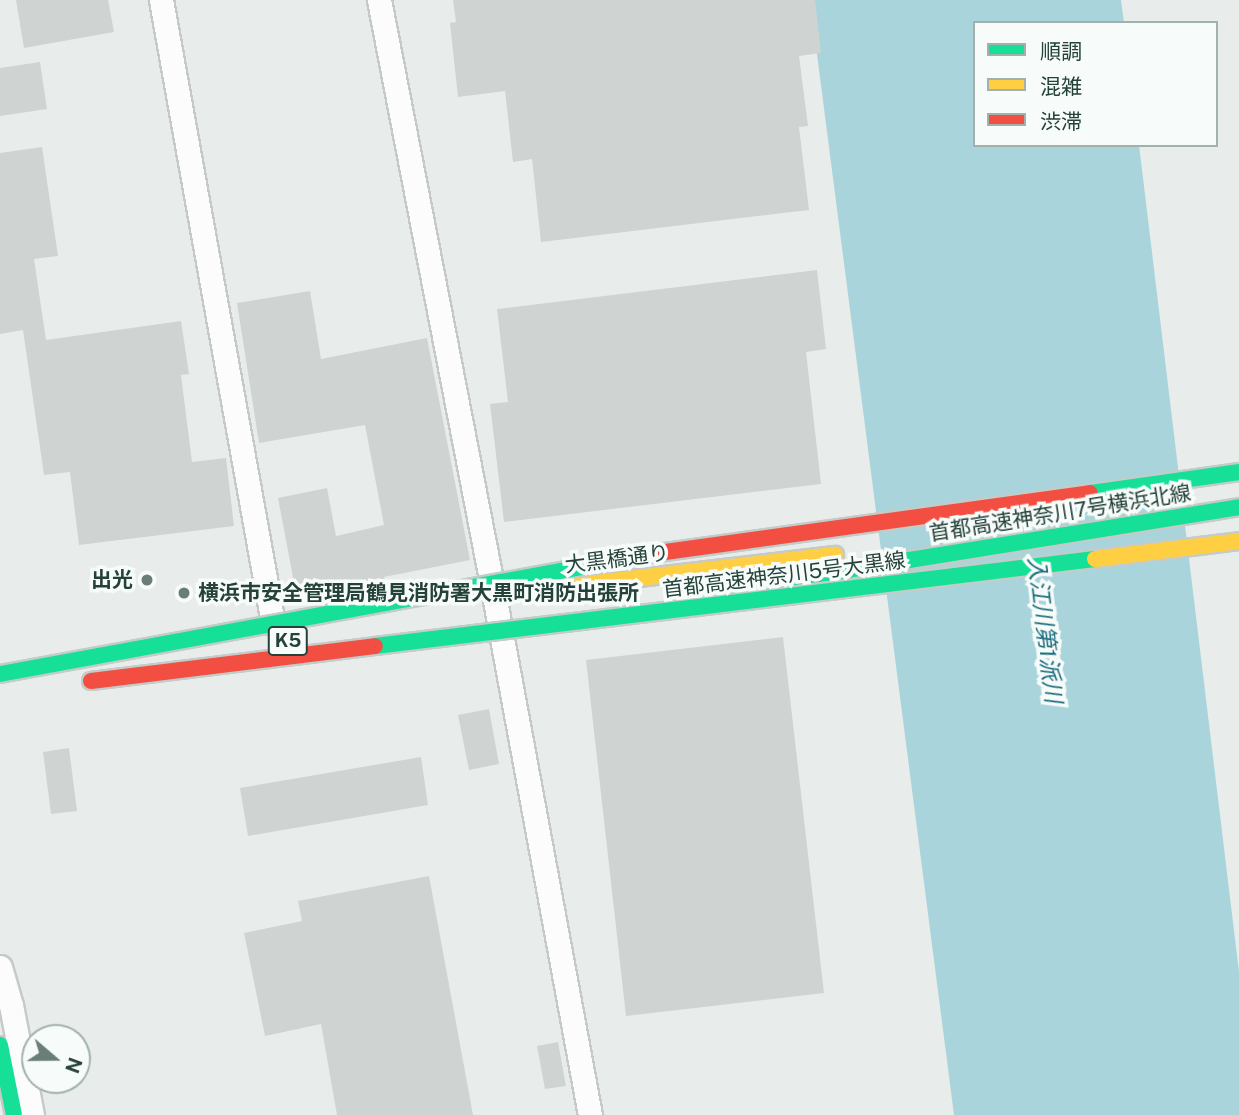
<!DOCTYPE html>
<html>
<head>
<meta charset="utf-8">
<style>
	body { margin:0 }
	#map { position:relative; width:1239px; height:1115px; overflow:hidden; background:#e8edeb; font-family:"Public Sans","Noto Sans JP",sans-serif }
	div>[style] { position:absolute }
	[style*='--x'] { left:calc(var(--x)*1px); top:calc(var(--y)*1px); width:calc(var(--w)*1px); rotate:calc(var(--a)*1deg) }
	.water>* { inset:0; background:#a9d4db }
	.building>* { inset:0; background:#cfd4d2 }
	.roads { filter:drop-shadow(2px 0 #c5cac8) drop-shadow(-2px 0 #c5cac8) drop-shadow(0 2px #c5cac8) drop-shadow(0 -2px #c5cac8) }
	.street>* { height:23px; margin:-11.5px; padding:0 11.5px; transform-origin:11.5px; border-radius:11.5px; background:#fcfcfc }
	.fast>* { height:16px; margin:-8px; padding:0 8px; transform-origin:8px; border-radius:8px; background:#16e098 }
	.slow>* { height:16px; margin:-8px; padding:0 8px; transform-origin:8px; border-radius:8px; background:#ffcf43 }
	.bridges { filter:drop-shadow(2px 0 #c3ccc9) drop-shadow(-2px 0 #c3ccc9) drop-shadow(0 2px #c3ccc9) drop-shadow(0 -2px #c3ccc9) }
	.fast-bridge>* { height:16px; margin:-8px; padding:0 8px; transform-origin:8px; border-radius:8px; background:#16e098 }
	.slow-bridge>* { height:16px; margin:-8px; padding:0 8px; transform-origin:8px; border-radius:8px; background:#ffcf43 }
	.jam-bridge>* { height:16px; margin:-8px; padding:0 8px; transform-origin:8px; border-radius:8px; background:#f24e42 }
	.dots>* { width:19px; height:19px; translate:-50% -50%; box-sizing:border-box; border:4px solid #f7fbf9; border-radius:50% }
	span { translate:-50% -50%; white-space:nowrap; text-align:center; line-height:1.15; -webkit-text-stroke:7px #f7fbf9; paint-order:stroke }
	.shield-label span { padding:2px 5px; background:#f7fbf9; border:2px solid; border-radius:5px; -webkit-text-stroke-width:0 }
	.shield-label { font-size:19px; color:#24423a; font-weight:700 }
	.street-label { font-size:21px; color:#24423a }
	.poi-label { font-size:21px; color:#24423a; font-weight:700 }
	.right { translate:-100% -50%; text-align:right }
	.left { translate:0 -50%; text-align:left }
	.water-label { font-size:23px; color:#1c6f80; font-style:italic }
	.legend { position:absolute; left:973px; top:21px; width:245px; height:126px; box-sizing:border-box; background:#f7fbf9; border:2px solid #a3b1ad; margin:0; padding:9px 12px; list-style:none; font-size:21px; color:#24423a }
	.legend li { display:flex; align-items:center; gap:14px; height:35px }
	.legend b { width:35px; border:2px solid #a3b1ad }
	.north { position:absolute; left:21px; top:1024px; width:70px; height:70px; box-sizing:border-box; background:#f7fbf9; border:2px solid #a3b1ad; border-radius:50%; rotate:110deg; font-size:19px; font-weight:700; line-height:28px; text-align:center; color:#24423a }
	.north::after { content:''; display:block; margin:auto; width:24px; height:32px; background:#697e78; clip-path:polygon(50% 0,100% 100%,50% 72%,0 100%) }
</style>
</head>
<body>
<div id="map">
	<div class="water">
		<i style="clip-path:polygon(810px 0,1121px 0,1124px 23px,975px 23px,975px 145px,1139px 145px,1239px 972px,1239px 1115px,954px 1115px)"></i>
	</div>
	<div class="building">
		<i style="clip-path:polygon(16px 0,108px 0,114px 32px,24px 48px)"></i>
		<i style="clip-path:polygon(453px 0,815px 0,821px 53px,799px 56px,808px 126px,799px 127px,809px 210px,541px 242px,532px 159px,513px 162px,505px 91px,458px 97px,450px 23px,456px 22px)"></i>
		<i style="clip-path:polygon(40px 62px,47px 109px,0 116px,0 68px)"></i>
		<i style="clip-path:polygon(42px 147px,58px 256px,34px 259px,46px 340px,181px 321px,189px 374px,181px 375px,192px 462px,226px 458px,234px 526px,79px 545px,70px 472px,44px 475px,23px 330px,0 334px,0 153px)"></i>
		<i style="clip-path:polygon(817px 270px,826px 349px,806px 352px,821px 484px,504px 522px,490px 404px,508px 402px,497px 309px)"></i>
		<i style="clip-path:polygon(310px 291px,321px 359px,427px 338px,470px 560px,384px 577px,385px 580px,352px 587px,351px 582px,296px 593px,278px 498px,327px 488px,336px 536px,384px 525px,365px 425px,259px 443px,237px 303px)"></i>
		<i style="clip-path:polygon(783px 637px,824px 993px,626px 1016px,586px 660px)"></i>
		<i style="clip-path:polygon(489px 709px,499px 764px,469px 770px,458px 715px)"></i>
		<i style="clip-path:polygon(69px 748px,77px 811px,51px 814px,43px 752px)"></i>
		<i style="clip-path:polygon(421px 757px,428px 805px,248px 836px,240px 788px)"></i>
		<i style="clip-path:polygon(429px 876px,473px 1115px,337px 1115px,321px 1024px,265px 1036px,244px 933px,302px 921px,298px 901px)"></i>
		<i style="clip-path:polygon(558px 1042px,566px 1086px,545px 1089px,537px 1046px)"></i>
	</div>
	<div class="roads">
		<div class="street">
			<i style="--x:161;--y:0;--w:633;--a:79.81"></i>
			<i style="--x:379;--y:0;--w:606;--a:79.06"></i>
			<i style="--x:494;--y:595;--w:529;--a:79.54"></i>
			<i style="--x:0;--y:967;--w:40;--a:74"></i>
			<i style="--x:11;--y:1005;--w:112;--a:79.2"></i>
		</div>
		<div class="fast">
			<i style="--x:797;--y:578;--w:448;--a:-9.1"></i>
			<i style="--x:0;--y:1045;--w:71;--a:78.7"></i>
		</div>
		<div class="slow">
			<i style="--x:553;--y:588;--w:284;--a:-6.7"></i>
		</div>
	</div>
	<div class="bridges">
		<div class="fast-bridge">
			<i style="--x:1090;--y:493;--w:150;--a:-8"></i>
			<i style="--x:375;--y:646;--w:725;--a:-6.89"></i>
			<i style="--x:0;--y:674;--w:669;--a:-10.42"></i>
		</div>
		<div class="slow-bridge">
			<i style="--x:1095;--y:559;--w:145;--a:-7.1"></i>
		</div>
		<div class="jam-bridge">
			<i style="--x:658;--y:553;--w:436;--a:-7.9"></i>
			<i style="--x:91;--y:681;--w:286;--a:-7"></i>
		</div>
	</div>
	<div class="dots">
		<i style="left:147px;top:580px;background:#697e78"></i>
		<i style="left:184px;top:593px;background:#697e78"></i>
	</div>
	<div class="shield-label">
		<span style="left:288px;top:641px">K5</span>
	</div>
	<div class="street-label">
		<span style="left:1060px;top:513px;rotate:-9deg">首都高速神奈川7号横浜北線</span>
		<span style="left:617px;top:559px;rotate:-7deg">大黒橋通り</span>
		<span style="left:784px;top:575px;rotate:-7deg">首都高速神奈川5号大黒線</span>
	</div>
	<div class="poi-label">
		<span class="right" style="left:133px;top:580px">出光</span>
		<span class="left" style="left:198px;top:593px">横浜市安全管理局鶴見消防署大黒町消防出張所</span>
	</div>
	<div class="water-label">
		<span style="left:1045px;top:630px;rotate:83deg">入江川第1派川</span>
	</div>
	<ul class="legend">
	<li><b style="height:9px;background:#16e098"></b>順調</li>
	<li><b style="height:9px;background:#ffcf43"></b>混雑</li>
	<li><b style="height:9px;background:#f24e42"></b>渋滞</li>
	</ul>
	<div class="north">N</div>
</div>
</body>
</html>
